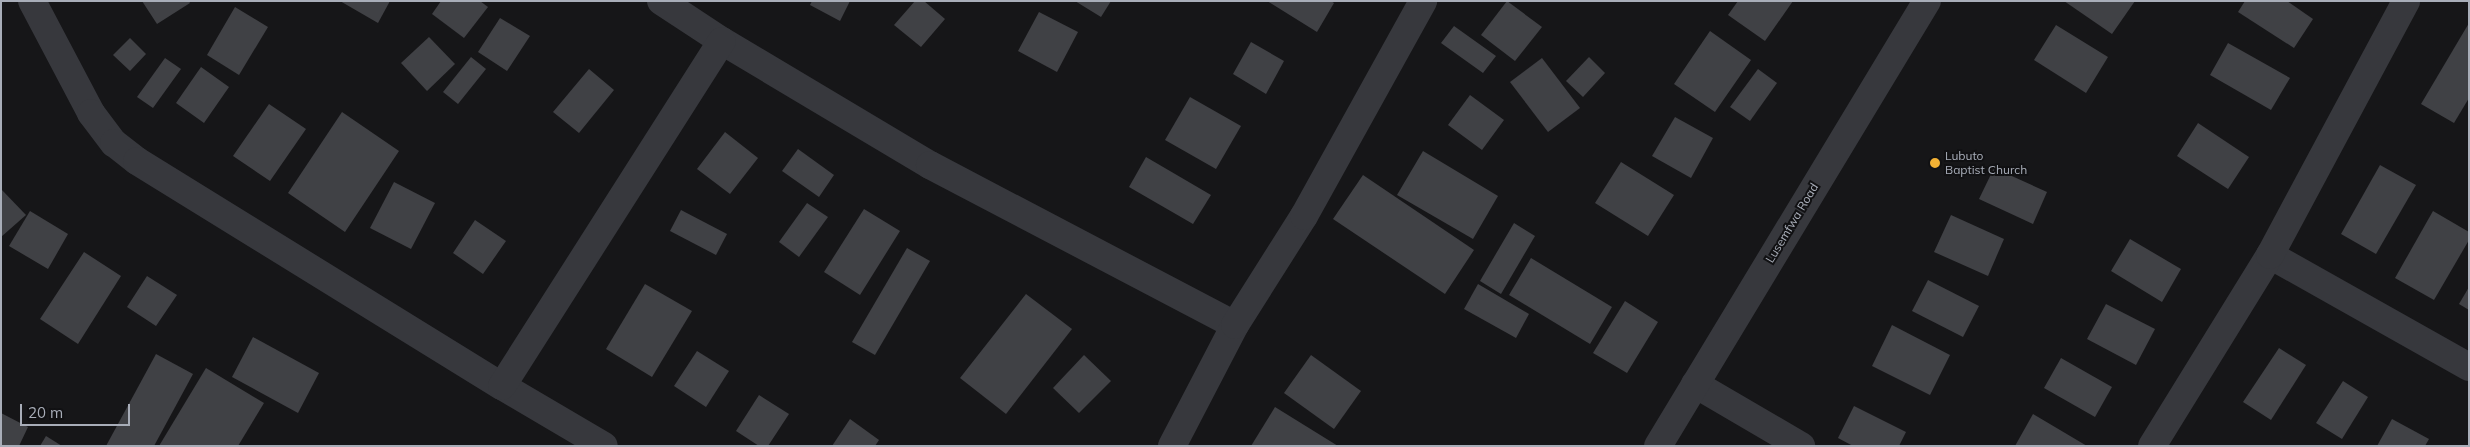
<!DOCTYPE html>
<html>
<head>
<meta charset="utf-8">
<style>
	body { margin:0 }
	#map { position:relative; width:2470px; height:447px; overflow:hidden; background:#161618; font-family:Mulish,sans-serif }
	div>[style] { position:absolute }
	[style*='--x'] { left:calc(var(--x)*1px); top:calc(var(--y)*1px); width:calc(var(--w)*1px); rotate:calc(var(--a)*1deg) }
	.building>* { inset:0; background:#404145 }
	.minor>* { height:28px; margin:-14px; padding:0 14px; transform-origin:14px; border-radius:14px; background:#37383d }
	.dots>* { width:14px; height:14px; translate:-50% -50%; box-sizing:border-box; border:2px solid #111113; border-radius:50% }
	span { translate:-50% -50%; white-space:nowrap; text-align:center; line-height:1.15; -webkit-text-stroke:4px #111113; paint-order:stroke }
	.poi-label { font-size:12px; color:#a8adb8 }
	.left { translate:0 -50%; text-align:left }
	.street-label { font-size:12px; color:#a8adb8 }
	.frame { position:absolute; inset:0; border:2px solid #a8adb8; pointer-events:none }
	.scale { position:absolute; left:20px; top:404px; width:110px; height:22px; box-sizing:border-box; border:2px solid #a8adb8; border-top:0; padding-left:6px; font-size:15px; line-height:18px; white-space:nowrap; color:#a8adb8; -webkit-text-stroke:4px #111113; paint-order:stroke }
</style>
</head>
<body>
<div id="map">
	<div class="building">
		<i style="clip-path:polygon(142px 1px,189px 1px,190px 3px,157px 24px)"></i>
		<i style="clip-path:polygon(340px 1px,390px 1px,378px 23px)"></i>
		<i style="clip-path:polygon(441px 1px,480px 1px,488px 7px,464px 38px,432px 14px)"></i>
		<i style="clip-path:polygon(812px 1px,850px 1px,840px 21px,810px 5px)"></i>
		<i style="clip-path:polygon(915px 1px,924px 1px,945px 19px,921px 47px,894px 25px)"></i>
		<i style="clip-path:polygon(1075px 1px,1111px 1px,1101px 17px)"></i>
		<i style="clip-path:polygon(1267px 1px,1331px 1px,1334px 3px,1317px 32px)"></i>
		<i style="clip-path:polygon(1507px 1px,1542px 27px,1515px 61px,1481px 35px)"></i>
		<i style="clip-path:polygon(1738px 1px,1793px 1px,1765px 41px,1728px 15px)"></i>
		<i style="clip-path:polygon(2064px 1px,2135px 1px,2112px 34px)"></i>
		<i style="clip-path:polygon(2245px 1px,2287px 1px,2313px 19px,2294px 48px,2238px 12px)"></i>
		<i style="clip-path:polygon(235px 7px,268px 27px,239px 75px,207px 55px)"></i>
		<i style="clip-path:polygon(1039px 12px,1078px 32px,1057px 72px,1018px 51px)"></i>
		<i style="clip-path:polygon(500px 18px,530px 36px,507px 71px,478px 52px)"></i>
		<i style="clip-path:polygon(2469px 23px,2469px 98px,2454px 123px,2421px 104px)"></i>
		<i style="clip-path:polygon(2056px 25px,2108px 57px,2086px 93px,2034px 60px)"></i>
		<i style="clip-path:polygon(1454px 26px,1496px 56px,1483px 73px,1441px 43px)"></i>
		<i style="clip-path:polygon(1710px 31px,1751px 60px,1715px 112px,1674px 84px)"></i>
		<i style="clip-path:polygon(429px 37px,455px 64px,427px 91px,401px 63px)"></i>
		<i style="clip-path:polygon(130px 38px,146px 54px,130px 71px,113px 55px)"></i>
		<i style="clip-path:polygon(1251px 42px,1284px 61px,1266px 94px,1233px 74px)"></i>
		<i style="clip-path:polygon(2228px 43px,2290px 78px,2271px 110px,2210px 75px)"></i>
		<i style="clip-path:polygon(471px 57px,486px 69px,458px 104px,443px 92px)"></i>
		<i style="clip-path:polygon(1589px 57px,1605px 73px,1583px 97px,1566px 81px)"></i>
		<i style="clip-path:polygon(165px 58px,181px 69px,153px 108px,137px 97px)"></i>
		<i style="clip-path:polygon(1542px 58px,1580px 108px,1548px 132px,1510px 82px)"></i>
		<i style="clip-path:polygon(201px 67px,229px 87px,204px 123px,176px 103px)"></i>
		<i style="clip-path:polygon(589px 69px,614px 90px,579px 133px,553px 112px)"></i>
		<i style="clip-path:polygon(1758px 69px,1777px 83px,1750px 121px,1730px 107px)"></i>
		<i style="clip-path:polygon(1470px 95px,1504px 120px,1482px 150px,1448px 125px)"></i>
		<i style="clip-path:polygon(1190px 97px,1241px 126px,1216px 169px,1165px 140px)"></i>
		<i style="clip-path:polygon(269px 104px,306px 129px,270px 181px,233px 156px)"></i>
		<i style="clip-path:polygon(342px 112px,399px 151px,345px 232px,288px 193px)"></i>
		<i style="clip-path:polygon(1675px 117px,1713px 138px,1691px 178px,1652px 156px)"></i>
		<i style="clip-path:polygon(2198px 123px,2249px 157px,2228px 189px,2177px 156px)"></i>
		<i style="clip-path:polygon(725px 132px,758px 158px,730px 194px,697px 169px)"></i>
		<i style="clip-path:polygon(798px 149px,834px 175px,819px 197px,782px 171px)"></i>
		<i style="clip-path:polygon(1423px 151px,1498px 196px,1473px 239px,1397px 195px)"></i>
		<i style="clip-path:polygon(1146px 157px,1211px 195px,1193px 224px,1129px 187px)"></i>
		<i style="clip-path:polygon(1621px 162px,1674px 195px,1648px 236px,1595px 203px)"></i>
		<i style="clip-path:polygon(2380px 165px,2416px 185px,2376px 254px,2341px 234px)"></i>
		<i style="clip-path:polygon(1994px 168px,2047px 192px,2033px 224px,1979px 199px)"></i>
		<i style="clip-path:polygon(1363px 175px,1474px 250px,1445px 294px,1333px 219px)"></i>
		<i style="clip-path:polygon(394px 182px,435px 203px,411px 249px,370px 228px)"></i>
		<i style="clip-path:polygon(1px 189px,26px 215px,1px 237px)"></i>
		<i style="clip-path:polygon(807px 203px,828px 217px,799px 257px,779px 242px)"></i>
		<i style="clip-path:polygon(864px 209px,900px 231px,860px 295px,824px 272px)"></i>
		<i style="clip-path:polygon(681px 210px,727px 234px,716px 255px,670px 231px)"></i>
		<i style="clip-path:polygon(30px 211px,68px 234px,48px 269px,9px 246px)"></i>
		<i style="clip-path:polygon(2433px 211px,2469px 232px,2469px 240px,2434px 300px,2395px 278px)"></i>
		<i style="clip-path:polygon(1951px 215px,2004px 239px,1988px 276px,1934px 252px)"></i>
		<i style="clip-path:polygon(475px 220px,506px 241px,483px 274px,453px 253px)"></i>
		<i style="clip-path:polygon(1514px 223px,1535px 236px,1501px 294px,1480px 281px)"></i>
		<i style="clip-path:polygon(2130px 239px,2181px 269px,2162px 302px,2111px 271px)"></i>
		<i style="clip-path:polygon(907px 248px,930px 261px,875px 355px,852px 342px)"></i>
		<i style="clip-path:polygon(84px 252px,121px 276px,78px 344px,40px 319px)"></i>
		<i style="clip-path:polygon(1531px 258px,1612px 307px,1590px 344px,1509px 295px)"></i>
		<i style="clip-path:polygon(147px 276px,177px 295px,156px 326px,127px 307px)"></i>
		<i style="clip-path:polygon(1928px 280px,1979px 306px,1963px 337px,1912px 311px)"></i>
		<i style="clip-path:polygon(645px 284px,692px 311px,652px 377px,606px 349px)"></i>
		<i style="clip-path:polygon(1478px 284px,1529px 314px,1516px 338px,1464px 309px)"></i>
		<i style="clip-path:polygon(2469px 287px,2469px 310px,2459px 304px)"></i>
		<i style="clip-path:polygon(1026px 294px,1072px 329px,1006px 414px,960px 378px)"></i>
		<i style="clip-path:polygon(1625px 301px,1658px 322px,1627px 373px,1593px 353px)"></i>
		<i style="clip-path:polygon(2106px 304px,2155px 329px,2136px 365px,2087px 339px)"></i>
		<i style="clip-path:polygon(1892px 325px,1950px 355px,1930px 395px,1872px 366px)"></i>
		<i style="clip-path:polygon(253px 337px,319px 373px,298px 413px,232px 377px)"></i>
		<i style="clip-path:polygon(2279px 348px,2306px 365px,2271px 420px,2243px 402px)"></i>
		<i style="clip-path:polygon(697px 351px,729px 371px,706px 407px,674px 386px)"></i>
		<i style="clip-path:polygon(156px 354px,193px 374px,154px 446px,106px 446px)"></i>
		<i style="clip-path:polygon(1084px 355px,1111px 381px,1079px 413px,1053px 388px)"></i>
		<i style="clip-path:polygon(1311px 355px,1361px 391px,1334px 429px,1284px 393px)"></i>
		<i style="clip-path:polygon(2061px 358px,2112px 387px,2095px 417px,2044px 388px)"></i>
		<i style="clip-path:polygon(206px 368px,264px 403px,238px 446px,159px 446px)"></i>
		<i style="clip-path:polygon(2343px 381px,2368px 397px,2342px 439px,2316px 423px)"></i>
		<i style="clip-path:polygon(759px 395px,789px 414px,768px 446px,759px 446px,736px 431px)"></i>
		<i style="clip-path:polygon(1854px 406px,1906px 432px,1899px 446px,1853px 446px,1838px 438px)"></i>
		<i style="clip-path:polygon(1275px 407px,1338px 446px,1251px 446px)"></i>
		<i style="clip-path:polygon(1px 413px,28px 427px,19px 446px,1px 446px)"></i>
		<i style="clip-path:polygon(2033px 414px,2087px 446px,2015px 446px)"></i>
		<i style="clip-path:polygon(850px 419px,879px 440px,875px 446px,832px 446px)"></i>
		<i style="clip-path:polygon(2392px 419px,2429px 439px,2425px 446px,2377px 446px)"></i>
		<i style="clip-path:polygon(46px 436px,62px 446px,40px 446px)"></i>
	</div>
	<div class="minor">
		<i style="--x:32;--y:1;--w:127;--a:62.2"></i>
		<i style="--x:91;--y:113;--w:38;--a:53"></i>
		<i style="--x:114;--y:143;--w:29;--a:38"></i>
		<i style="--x:137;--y:161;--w:429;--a:31.7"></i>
		<i style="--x:502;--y:386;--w:118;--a:30.5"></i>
		<i style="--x:661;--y:1;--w:73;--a:33.3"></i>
		<i style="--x:722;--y:41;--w:242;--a:30.8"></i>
		<i style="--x:930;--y:165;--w:344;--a:27.7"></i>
		<i style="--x:2270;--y:255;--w:228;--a:29.4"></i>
		<i style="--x:1695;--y:384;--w:123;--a:30.3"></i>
		<i style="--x:502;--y:386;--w:409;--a:-57.5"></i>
		<i style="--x:1172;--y:446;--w:136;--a:-62.5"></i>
		<i style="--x:1235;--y:325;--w:129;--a:-57.7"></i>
		<i style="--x:1304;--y:216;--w:246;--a:-61"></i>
		<i style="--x:1658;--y:446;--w:520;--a:-58.85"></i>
		<i style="--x:2152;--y:446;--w:225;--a:-58.3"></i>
		<i style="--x:2270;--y:255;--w:288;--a:-61.8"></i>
	</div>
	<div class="dots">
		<i style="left:1935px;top:163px;background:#f2b134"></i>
	</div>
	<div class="poi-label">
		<span class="left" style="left:1945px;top:163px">Lubuto<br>Baptist Church</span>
	</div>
	<div class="street-label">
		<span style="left:1792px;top:223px;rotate:-59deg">Lusemfwa Road</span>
	</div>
	<div class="frame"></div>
	<div class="scale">20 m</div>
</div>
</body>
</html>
